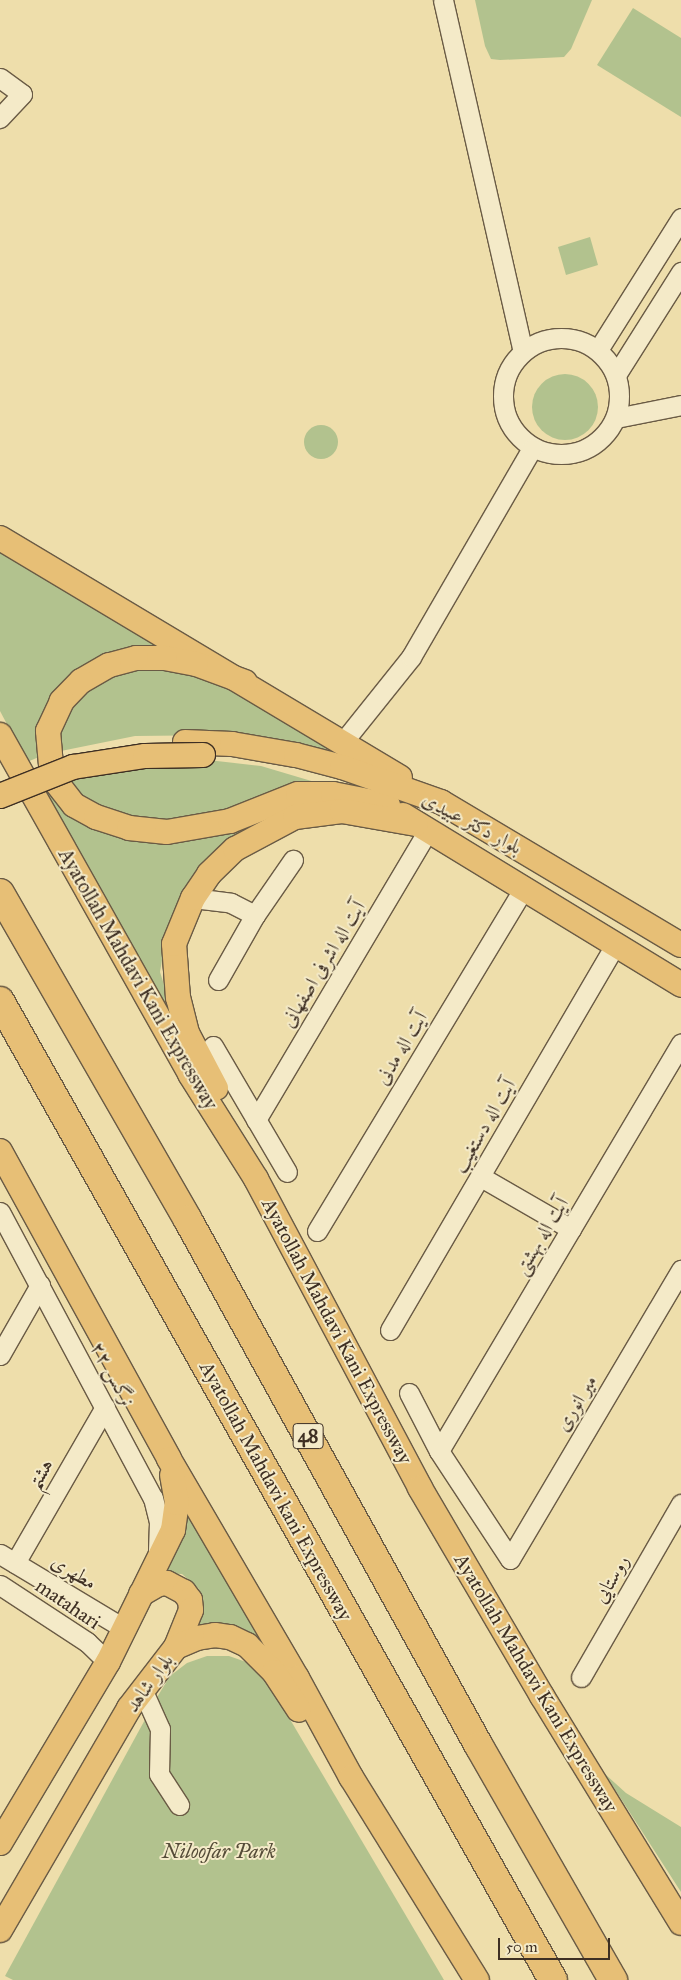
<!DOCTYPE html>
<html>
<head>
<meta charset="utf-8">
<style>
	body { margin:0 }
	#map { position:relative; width:681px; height:1980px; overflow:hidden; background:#eedeab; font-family:"IM FELL Great Primer",Amiri,serif }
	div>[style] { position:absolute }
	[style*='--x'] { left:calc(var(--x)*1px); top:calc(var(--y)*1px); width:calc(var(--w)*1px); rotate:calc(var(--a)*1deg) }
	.green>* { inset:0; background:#b2c28e }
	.round { border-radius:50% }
	.roads { filter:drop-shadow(1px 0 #6a5b45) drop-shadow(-1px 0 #6a5b45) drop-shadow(0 1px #6a5b45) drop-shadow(0 -1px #6a5b45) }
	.minor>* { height:19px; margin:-9.5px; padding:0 9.5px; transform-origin:9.5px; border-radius:9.5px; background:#f4eac8 }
	.minor>.ring { margin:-9.5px; padding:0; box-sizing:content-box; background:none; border:19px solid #f4eac8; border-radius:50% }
	.major>* { height:24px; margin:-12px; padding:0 12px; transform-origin:12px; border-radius:12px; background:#e7bf76 }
	.highway>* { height:28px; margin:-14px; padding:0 14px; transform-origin:14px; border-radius:14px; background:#e7bf76 }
	.bridges { filter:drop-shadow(1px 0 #3e2f23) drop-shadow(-1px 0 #3e2f23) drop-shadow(0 1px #3e2f23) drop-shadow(0 -1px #3e2f23) }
	.major-bridge>* { height:24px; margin:-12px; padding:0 12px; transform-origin:12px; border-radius:12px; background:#e7bf76 }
	span { translate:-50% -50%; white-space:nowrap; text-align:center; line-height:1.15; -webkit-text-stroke:4px #f4eac8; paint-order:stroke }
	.shield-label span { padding:1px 4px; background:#f4eac8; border:1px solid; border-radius:4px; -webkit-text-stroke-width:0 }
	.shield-label { font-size:19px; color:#3e2f23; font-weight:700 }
	.street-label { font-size:20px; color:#3e2f23 }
	.park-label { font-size:20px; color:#554c38; font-style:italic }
	.scale { position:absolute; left:498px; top:1938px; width:112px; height:22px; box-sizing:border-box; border:2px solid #3e2f23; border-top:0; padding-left:6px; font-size:15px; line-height:18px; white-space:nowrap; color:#3e2f23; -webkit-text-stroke:4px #f4eac8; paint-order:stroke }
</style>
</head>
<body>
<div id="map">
	<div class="green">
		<i style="clip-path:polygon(475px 0,592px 0,571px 49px,564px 57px,500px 60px,491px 59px,485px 46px)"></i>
		<i style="clip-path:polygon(633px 8px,681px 38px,681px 117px,597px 65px)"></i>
		<i style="clip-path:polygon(590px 237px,598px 265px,566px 275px,558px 247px)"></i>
		<i class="round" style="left:532px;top:374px;width:66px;height:66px"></i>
		<i class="round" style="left:304px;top:425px;width:34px;height:34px"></i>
		<i style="clip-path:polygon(0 552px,164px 649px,78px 671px,39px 757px,27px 762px,0 711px)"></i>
		<i style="clip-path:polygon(160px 664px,220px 684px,365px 769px,227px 735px,135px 736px,56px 752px,61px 722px,80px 695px,109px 675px)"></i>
		<i style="clip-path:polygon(208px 760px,261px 766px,345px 791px,210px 820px,139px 821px,87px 803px,66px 779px,90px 771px)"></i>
		<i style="clip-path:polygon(49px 784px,108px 832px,267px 811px,264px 821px,164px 948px,160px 972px,171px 1007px,172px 1022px,42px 787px)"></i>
		<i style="clip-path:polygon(181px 1498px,267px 1654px,192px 1631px,202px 1602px,199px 1589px,182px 1574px,158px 1573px)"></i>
		<i style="clip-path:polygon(207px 1656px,229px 1656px,249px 1663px,265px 1677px,444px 1980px,13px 1980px,5px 1976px,159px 1694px,170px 1676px,187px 1663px)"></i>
		<i style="clip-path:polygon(605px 1774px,626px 1793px,681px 1827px,681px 1892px)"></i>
	</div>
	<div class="roads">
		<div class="minor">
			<i style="--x:443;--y:0;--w:360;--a:77.2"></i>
			<i style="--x:0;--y:78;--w:27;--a:36"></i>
			<i style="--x:22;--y:94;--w:33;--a:133"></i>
			<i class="ring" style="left:503px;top:338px;width:97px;height:97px"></i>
			<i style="--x:598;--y:350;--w:156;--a:-57.8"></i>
			<i style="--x:616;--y:375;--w:122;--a:-57.7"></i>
			<i style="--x:616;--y:418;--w:66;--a:-11.3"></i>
			<i style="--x:343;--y:742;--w:109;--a:-51.3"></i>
			<i style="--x:411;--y:657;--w:241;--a:-59.9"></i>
			<i style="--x:193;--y:898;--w:38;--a:7"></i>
			<i style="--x:231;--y:903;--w:27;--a:27"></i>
			<i style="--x:218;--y:980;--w:75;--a:-60.4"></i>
			<i style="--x:255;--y:915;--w:67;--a:-55.4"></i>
			<i style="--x:213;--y:1046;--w:146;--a:59.6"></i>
			<i style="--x:256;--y:1120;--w:337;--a:-59.3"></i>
			<i style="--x:481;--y:1177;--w:104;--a:30"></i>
			<i style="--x:0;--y:1212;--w:324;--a:61.9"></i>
			<i style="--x:153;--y:1498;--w:25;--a:76"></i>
			<i style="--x:159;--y:1522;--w:32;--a:92"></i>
			<i style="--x:317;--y:1231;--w:399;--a:-58.9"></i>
			<i style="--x:390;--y:1330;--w:446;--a:-59.7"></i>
			<i style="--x:0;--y:1355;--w:81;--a:-60.3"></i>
			<i style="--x:409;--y:1393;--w:65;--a:62.7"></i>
			<i style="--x:439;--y:1451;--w:129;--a:56.7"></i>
			<i style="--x:510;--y:1559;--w:336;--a:-59.4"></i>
			<i style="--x:439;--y:1451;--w:474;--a:-59.3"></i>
			<i style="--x:0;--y:1554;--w:146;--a:31"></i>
			<i style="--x:15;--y:1563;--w:180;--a:-60"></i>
			<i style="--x:0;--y:1585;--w:104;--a:33.2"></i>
			<i style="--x:87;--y:1642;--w:29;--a:44"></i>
			<i style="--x:581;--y:1677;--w:200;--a:-60"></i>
			<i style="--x:142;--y:1689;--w:44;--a:65.8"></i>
			<i style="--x:160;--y:1729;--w:45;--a:91.3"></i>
			<i style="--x:159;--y:1774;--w:37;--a:57"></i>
		</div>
		<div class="major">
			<i style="--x:0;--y:538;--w:466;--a:30.9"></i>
			<i style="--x:245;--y:682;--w:52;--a:-159.8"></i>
			<i style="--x:196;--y:664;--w:32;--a:-169"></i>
			<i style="--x:165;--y:658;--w:29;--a:180"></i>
			<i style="--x:136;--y:658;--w:28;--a:165"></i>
			<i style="--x:109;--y:665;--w:32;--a:150"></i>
			<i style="--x:81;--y:681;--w:28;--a:134"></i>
			<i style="--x:62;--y:701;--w:33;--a:115"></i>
			<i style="--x:48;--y:731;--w:37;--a:85"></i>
			<i style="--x:51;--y:768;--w:15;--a:70"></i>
			<i style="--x:56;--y:782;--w:29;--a:52"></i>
			<i style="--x:74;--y:805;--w:25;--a:29"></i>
			<i style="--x:96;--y:817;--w:35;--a:18"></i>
			<i style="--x:129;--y:828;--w:38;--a:6"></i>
			<i style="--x:167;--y:832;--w:64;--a:-9.9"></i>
			<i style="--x:230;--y:821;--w:73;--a:-21.7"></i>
			<i style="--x:298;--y:794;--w:35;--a:0"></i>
			<i style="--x:333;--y:794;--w:56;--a:11.3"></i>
			<i style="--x:0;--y:735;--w:389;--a:60.7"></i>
			<i style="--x:190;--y:1074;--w:124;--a:57.8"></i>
			<i style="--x:256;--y:1179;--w:350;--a:62"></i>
			<i style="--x:420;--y:1488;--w:241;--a:59.6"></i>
			<i style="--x:542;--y:1696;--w:266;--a:58.5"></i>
			<i style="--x:185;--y:742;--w:47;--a:2.4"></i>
			<i style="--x:232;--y:744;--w:65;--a:9.8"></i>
			<i style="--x:296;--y:755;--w:48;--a:14.6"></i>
			<i style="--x:342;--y:767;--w:105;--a:19.5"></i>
			<i style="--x:441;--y:802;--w:279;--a:30.8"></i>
			<i style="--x:403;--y:815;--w:326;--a:31.4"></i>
			<i style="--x:216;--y:1088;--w:62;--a:-117.8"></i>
			<i style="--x:187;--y:1033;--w:36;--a:-104"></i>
			<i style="--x:178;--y:998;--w:54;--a:-94.2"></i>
			<i style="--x:174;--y:944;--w:50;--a:-67.6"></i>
			<i style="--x:193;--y:898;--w:29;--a:-56"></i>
			<i style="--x:209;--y:874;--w:36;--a:-44"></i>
			<i style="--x:235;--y:849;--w:68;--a:-28.1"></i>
			<i style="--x:295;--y:817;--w:47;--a:-7.3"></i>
			<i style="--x:342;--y:811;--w:75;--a:10"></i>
			<i style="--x:0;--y:1151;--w:351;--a:61.2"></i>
			<i style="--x:169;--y:1459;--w:254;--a:59.7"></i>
			<i style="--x:297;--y:1678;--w:113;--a:61.4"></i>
			<i style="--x:351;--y:1777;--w:239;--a:58.2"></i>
			<i style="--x:141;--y:1594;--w:20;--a:-30"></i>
			<i style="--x:158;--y:1584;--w:9;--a:-6"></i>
			<i style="--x:167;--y:1583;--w:19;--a:28"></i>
			<i style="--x:184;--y:1592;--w:10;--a:53"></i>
			<i style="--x:190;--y:1600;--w:10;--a:84"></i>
			<i style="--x:191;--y:1610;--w:40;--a:112"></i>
			<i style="--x:0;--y:1843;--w:211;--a:-59.2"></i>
			<i style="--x:108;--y:1662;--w:147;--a:-63.8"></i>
			<i style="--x:173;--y:1530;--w:27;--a:-82"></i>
			<i style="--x:177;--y:1503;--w:28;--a:-100"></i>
			<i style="--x:0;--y:1930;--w:257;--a:-59.8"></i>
			<i style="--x:129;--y:1708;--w:77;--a:-52.4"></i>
			<i style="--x:176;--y:1647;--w:23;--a:-23"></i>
			<i style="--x:197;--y:1638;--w:18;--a:-9"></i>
			<i style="--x:215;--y:1635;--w:15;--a:8"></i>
			<i style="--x:230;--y:1637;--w:19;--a:25"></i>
			<i style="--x:247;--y:1645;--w:38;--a:45"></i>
			<i style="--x:274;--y:1672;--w:45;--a:56.7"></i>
		</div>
		<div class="highway">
			<i style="--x:0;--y:893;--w:377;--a:60.1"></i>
			<i style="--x:188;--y:1220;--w:601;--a:61.05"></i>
			<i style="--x:479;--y:1746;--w:270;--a:60.2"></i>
			<i style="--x:0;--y:1001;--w:1124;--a:60.54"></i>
		</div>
	</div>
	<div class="bridges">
		<div class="major-bridge">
			<i style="--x:0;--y:796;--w:79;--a:-21.7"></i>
			<i style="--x:73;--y:767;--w:73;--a:-8.7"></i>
			<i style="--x:145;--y:756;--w:58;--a:-1"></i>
		</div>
	</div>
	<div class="shield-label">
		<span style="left:308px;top:1436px">48</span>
	</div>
	<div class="street-label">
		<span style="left:472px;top:823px;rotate:28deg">بلوار دکتر عبیدی</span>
		<span style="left:323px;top:964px;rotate:-59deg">آیت اله اشرفی اصفهانی</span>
		<span style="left:138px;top:979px;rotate:60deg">Ayatollah Mahdavi Kani Expressway</span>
		<span style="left:401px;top:1048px;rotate:-59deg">آیت اله مدنی</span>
		<span style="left:484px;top:1126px;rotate:-60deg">آیت اله دستغیب</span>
		<span style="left:541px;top:1236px;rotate:-59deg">آیت اله بهشتی</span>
		<span style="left:337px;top:1331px;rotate:62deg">Ayatollah Mahdavi Kani Expressway</span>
		<span style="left:113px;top:1374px;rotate:62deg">نرگس ۲۲</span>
		<span style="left:576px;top:1403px;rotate:-59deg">میر انوری</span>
		<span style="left:40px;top:1474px;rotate:-60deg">هشتم</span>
		<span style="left:276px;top:1491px;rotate:61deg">Ayatollah Mahdavi kani Expressway</span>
		<span style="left:74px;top:1572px;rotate:31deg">مطهری</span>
		<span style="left:611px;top:1579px;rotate:-60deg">روستایی</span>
		<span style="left:68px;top:1604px;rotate:34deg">matahari</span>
		<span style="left:149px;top:1683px;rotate:-54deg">بلوار شاهد</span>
		<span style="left:536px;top:1683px;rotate:59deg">Ayatollah Mahdavi Kani Expressway</span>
	</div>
	<div class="park-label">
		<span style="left:219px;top:1851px">Niloofar Park</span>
	</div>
	<div class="scale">50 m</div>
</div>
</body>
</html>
